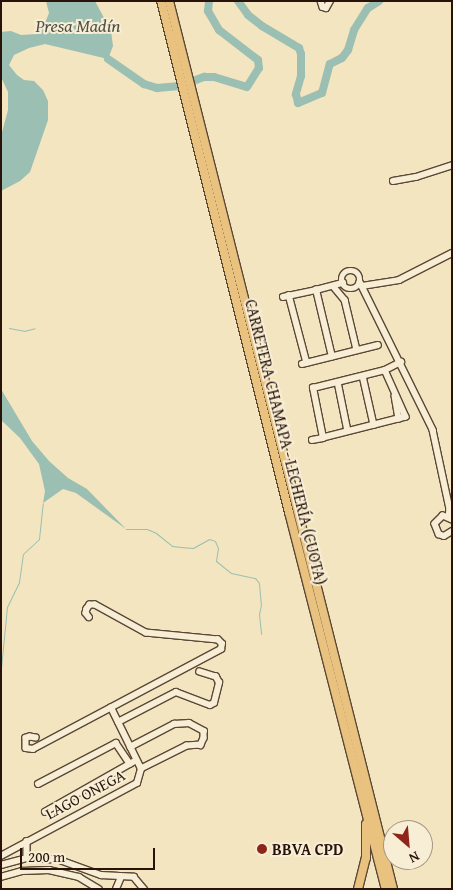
<!DOCTYPE html>
<html>
<head>
<meta charset="utf-8">
<style>
	body { margin:0 }
	#map { position:relative; width:453px; height:890px; overflow:hidden; background:#f2e5bf; font-family:"Gentium Book Plus",serif }
	div>[style] { position:absolute }
	[style*='--x'] { left:calc(var(--x)*1px); top:calc(var(--y)*1px); width:calc(var(--w)*1px); rotate:calc(var(--a)*1deg) }
	.water>* { inset:0; background:#9bbfb2 }
	.stream>* { height:1px; margin:-0.5px; padding:0 0.5px; transform-origin:0.5px; border-radius:0.5px; background:#9bbfb2 }
	.river>* { height:8px; margin:-4px; padding:0 4px; transform-origin:4px; border-radius:4px; background:#9bbfb2 }
	.roads { filter:drop-shadow(1px 0 #5a4736) drop-shadow(-1px 0 #5a4736) drop-shadow(0 1px #5a4736) drop-shadow(0 -1px #5a4736) }
	.minor>* { height:5.5px; margin:-2.75px; padding:0 2.75px; transform-origin:2.75px; border-radius:2.75px; background:#f7eed5 }
	.minor>.ring { margin:-2.75px; padding:0; box-sizing:content-box; background:none; border:5.5px solid #f7eed5; border-radius:50% }
	.highway>* { height:8px; margin:-4px; padding:0 4px; transform-origin:4px; border-radius:4px; background:#e9c280 }
	.dots>* { width:14px; height:14px; translate:-50% -50%; box-sizing:border-box; border:2px solid #f7eed5; border-radius:50% }
	span { translate:-50% -50%; white-space:nowrap; text-align:center; line-height:1.15; -webkit-text-stroke:4px #f7eed5; paint-order:stroke }
	.street-label { font-size:16px; color:#281209 }
	.poi-label { font-size:16px; color:#281209; font-weight:700 }
	.left { translate:0 -50%; text-align:left }
	.water-label { font-size:18px; color:#504f44; font-style:italic }
	.frame { position:absolute; inset:0; border:2px solid #281209; pointer-events:none }
	.north { position:absolute; left:383px; top:820px; width:50px; height:50px; box-sizing:border-box; background:#f7eed5; border:1px solid #a49683; border-radius:50%; rotate:153deg; font-size:14px; font-weight:700; line-height:20px; text-align:center; color:#281209 }
	.north::after { content:''; display:block; margin:auto; width:18px; height:22px; background:#8f2418; clip-path:polygon(50% 0,100% 100%,50% 72%,0 100%) }
	.scale { position:absolute; left:20px; top:848px; width:135px; height:22px; box-sizing:border-box; border:2px solid #281209; border-top:0; padding-left:6px; font-size:15px; line-height:18px; white-space:nowrap; color:#281209; -webkit-text-stroke:4px #f7eed5; paint-order:stroke }
</style>
</head>
<body>
<div id="map">
	<div class="water">
		<i style="clip-path:polygon(46px 1px,95px 1px,111px 31px,113px 46px,108px 59px,45px 44px,29px 48px,14px 55px,9px 65px,17px 75px,24px 80px,34px 81px,43px 90px,48px 101px,48px 120px,30px 172px,20px 181px,1px 191px,1px 136px,8px 110px,8px 92px,1px 77px,1px 32px,11px 31px,21px 35px,37px 34px,45px 23px,49px 13px)"></i>
		<i style="clip-path:polygon(1px 389px,32px 441px,49px 461px,68px 478px,87px 489px,126px 529px,76px 493px,63px 489px,43px 503px,45px 491px,39px 464px,20px 438px,1px 420px)"></i>
	</div>
	<div class="stream">
		<i style="--x:9;--y:328;--w:15;--a:11"></i>
		<i style="--x:24;--y:331;--w:11;--a:-15"></i>
		<i style="--x:126;--y:529;--w:21;--a:0"></i>
		<i style="--x:147;--y:529;--w:10;--a:24"></i>
		<i style="--x:156;--y:533;--w:21;--a:39"></i>
		<i style="--x:172;--y:546;--w:9;--a:6"></i>
		<i style="--x:181;--y:547;--w:12;--a:5"></i>
		<i style="--x:193;--y:548;--w:18;--a:-29"></i>
		<i style="--x:209;--y:539;--w:6;--a:18"></i>
		<i style="--x:215;--y:541;--w:8;--a:67"></i>
		<i style="--x:218;--y:548;--w:13;--a:99"></i>
		<i style="--x:216;--y:561;--w:19;--a:39"></i>
		<i style="--x:231;--y:573;--w:25;--a:12"></i>
		<i style="--x:255;--y:578;--w:6;--a:51"></i>
		<i style="--x:259;--y:583;--w:22;--a:85"></i>
		<i style="--x:261;--y:605;--w:9;--a:103"></i>
		<i style="--x:259;--y:614;--w:20;--a:84"></i>
		<i style="--x:1;--y:668;--w:61;--a:-84.4"></i>
		<i style="--x:7;--y:607;--w:28;--a:-64"></i>
		<i style="--x:19;--y:582;--w:28;--a:-82"></i>
		<i style="--x:23;--y:554;--w:22;--a:-43"></i>
		<i style="--x:39;--y:539;--w:36;--a:-84"></i>
	</div>
	<div class="river">
		<i style="--x:238;--y:1;--w:17;--a:54"></i>
		<i style="--x:248;--y:15;--w:18;--a:38"></i>
		<i style="--x:262;--y:26;--w:43;--a:30.7"></i>
		<i style="--x:299;--y:48;--w:6;--a:72"></i>
		<i style="--x:301;--y:54;--w:22;--a:90"></i>
		<i style="--x:301;--y:76;--w:19;--a:106"></i>
		<i style="--x:296;--y:94;--w:9;--a:77"></i>
		<i style="--x:298;--y:103;--w:26;--a:-23"></i>
		<i style="--x:322;--y:93;--w:30;--a:-75"></i>
		<i style="--x:330;--y:64;--w:13;--a:-27"></i>
		<i style="--x:342;--y:58;--w:10;--a:-53"></i>
		<i style="--x:348;--y:50;--w:21;--a:-73"></i>
		<i style="--x:354;--y:30;--w:26;--a:-58"></i>
		<i style="--x:368;--y:8;--w:13;--a:-32"></i>
		<i style="--x:108;--y:59;--w:44;--a:34.8"></i>
		<i style="--x:144;--y:84;--w:14;--a:17"></i>
		<i style="--x:157;--y:88;--w:23;--a:-5"></i>
		<i style="--x:180;--y:86;--w:26;--a:-21"></i>
		<i style="--x:204;--y:77;--w:10;--a:0"></i>
		<i style="--x:214;--y:77;--w:34;--a:17"></i>
		<i style="--x:247;--y:87;--w:22;--a:-58"></i>
		<i style="--x:259;--y:68;--w:8;--a:-97"></i>
		<i style="--x:258;--y:60;--w:49;--a:-142.4"></i>
		<i style="--x:219;--y:30;--w:22;--a:-120"></i>
		<i style="--x:208;--y:11;--w:10;--a:-84"></i>
	</div>
	<div class="roads">
		<div class="minor">
			<i style="--x:321;--y:1;--w:6;--a:72"></i>
			<i style="--x:323;--y:7;--w:3;--a:18"></i>
			<i style="--x:326;--y:8;--w:8;--a:-60"></i>
			<i style="--x:393;--y:181;--w:23;--a:-10"></i>
			<i style="--x:416;--y:177;--w:38;--a:-18"></i>
			<i class="ring" style="left:342px;top:271px;width:12.5px;height:12.5px"></i>
			<i style="--x:360;--y:282;--w:165;--a:63.7"></i>
			<i style="--x:433;--y:430;--w:81;--a:77.9"></i>
			<i style="--x:450;--y:509;--w:8;--a:97"></i>
			<i style="--x:362;--y:286;--w:37;--a:-9"></i>
			<i style="--x:399;--y:280;--w:59;--a:-27"></i>
			<i style="--x:334;--y:287;--w:17;--a:50"></i>
			<i style="--x:345;--y:300;--w:51;--a:76.5"></i>
			<i style="--x:289;--y:295;--w:70;--a:75.2"></i>
			<i style="--x:283;--y:297;--w:34;--a:-12"></i>
			<i style="--x:332;--y:357;--w:69;--a:-103.4"></i>
			<i style="--x:316;--y:290;--w:28;--a:-15"></i>
			<i style="--x:302;--y:364;--w:78;--a:-14"></i>
			<i style="--x:385;--y:370;--w:51;--a:65.9"></i>
			<i style="--x:406;--y:417;--w:86;--a:165.8"></i>
			<i style="--x:323;--y:438;--w:51;--a:-101.3"></i>
			<i style="--x:313;--y:388;--w:74;--a:-14"></i>
			<i style="--x:385;--y:370;--w:18;--a:-27"></i>
			<i style="--x:363;--y:376;--w:50;--a:77.3"></i>
			<i style="--x:338;--y:382;--w:50;--a:78.5"></i>
			<i style="--x:395;--y:396;--w:23;--a:80"></i>
			<i style="--x:312;--y:440;--w:11;--a:-10"></i>
			<i style="--x:452;--y:520;--w:10;--a:-156"></i>
			<i style="--x:443;--y:516;--w:11;--a:135"></i>
			<i style="--x:435;--y:524;--w:11;--a:68"></i>
			<i style="--x:439;--y:534;--w:5;--a:22"></i>
			<i style="--x:444;--y:536;--w:9;--a:-32"></i>
			<i style="--x:118;--y:722;--w:65;--a:-27.3"></i>
			<i style="--x:176;--y:692;--w:36;--a:21"></i>
			<i style="--x:210;--y:705;--w:4;--a:-27"></i>
			<i style="--x:214;--y:703;--w:21;--a:-76"></i>
			<i style="--x:219;--y:683;--w:7;--a:-117"></i>
			<i style="--x:216;--y:677;--w:17;--a:-163"></i>
			<i style="--x:36;--y:738;--w:6;--a:-171"></i>
			<i style="--x:30;--y:737;--w:4;--a:166"></i>
			<i style="--x:26;--y:738;--w:10;--a:90"></i>
			<i style="--x:26;--y:748;--w:7;--a:8"></i>
			<i style="--x:33;--y:749;--w:213;--a:-28"></i>
			<i style="--x:221;--y:649;--w:5;--a:-79"></i>
			<i style="--x:222;--y:644;--w:6;--a:-135"></i>
			<i style="--x:218;--y:640;--w:72;--a:-174.4"></i>
			<i style="--x:146;--y:633;--w:58;--a:-151.2"></i>
			<i style="--x:95;--y:605;--w:5;--a:180"></i>
			<i style="--x:90;--y:605;--w:5;--a:127"></i>
			<i style="--x:87;--y:609;--w:4;--a:104"></i>
			<i style="--x:86;--y:613;--w:5;--a:53"></i>
			<i style="--x:130;--y:747;--w:50;--a:-27.6"></i>
			<i style="--x:174;--y:724;--w:15;--a:-4"></i>
			<i style="--x:189;--y:723;--w:17;--a:28"></i>
			<i style="--x:204;--y:731;--w:7;--a:90"></i>
			<i style="--x:204;--y:738;--w:8;--a:113"></i>
			<i style="--x:201;--y:745;--w:14;--a:176"></i>
			<i style="--x:187;--y:746;--w:51;--a:153.4"></i>
			<i style="--x:38;--y:784;--w:88;--a:-27.7"></i>
			<i style="--x:116;--y:743;--w:25;--a:56"></i>
			<i style="--x:45;--y:812;--w:101;--a:-29.6"></i>
			<i style="--x:27;--y:841;--w:17;--a:90"></i>
			<i style="--x:1;--y:856;--w:154;--a:-28.2"></i>
			<i style="--x:137;--y:783;--w:15;--a:-74"></i>
			<i style="--x:141;--y:769;--w:68;--a:-116.2"></i>
			<i style="--x:1;--y:865;--w:27;--a:-15"></i>
			<i style="--x:27;--y:858;--w:33;--a:3"></i>
			<i style="--x:60;--y:860;--w:44;--a:20.1"></i>
			<i style="--x:101;--y:875;--w:33;--a:3"></i>
			<i style="--x:134;--y:877;--w:16;--a:50"></i>
			<i style="--x:1;--y:877;--w:22;--a:-16"></i>
			<i style="--x:22;--y:871;--w:27;--a:-2"></i>
			<i style="--x:49;--y:870;--w:31;--a:13"></i>
			<i style="--x:79;--y:877;--w:23;--a:31"></i>
			<i style="--x:116;--y:889;--w:13;--a:-67"></i>
		</div>
		<div class="highway">
			<i style="--x:161;--y:1;--w:527;--a:75.94"></i>
			<i style="--x:289;--y:512;--w:389;--a:75.6"></i>
			<i style="--x:169;--y:1;--w:916;--a:75.84"></i>
			<i style="--x:358;--y:889;--w:32;--a:-76"></i>
			<i style="--x:366;--y:858;--w:34;--a:-90"></i>
		</div>
	</div>
	<div class="dots">
		<i style="left:262px;top:849px;background:#8f2418"></i>
	</div>
	<div class="street-label">
		<span style="left:286px;top:442px;rotate:76deg">CARRETERA CHAMAPA - LECHERÍA (CUOTA)</span>
		<span style="left:85px;top:794px;rotate:-28deg">LAGO ONEGA</span>
	</div>
	<div class="poi-label">
		<span class="left" style="left:272px;top:849px">BBVA CPD</span>
	</div>
	<div class="water-label">
		<span style="left:78px;top:26px">Presa Madín</span>
	</div>
	<div class="frame"></div>
	<div class="north">N</div>
	<div class="scale">200 m</div>
</div>
</body>
</html>
